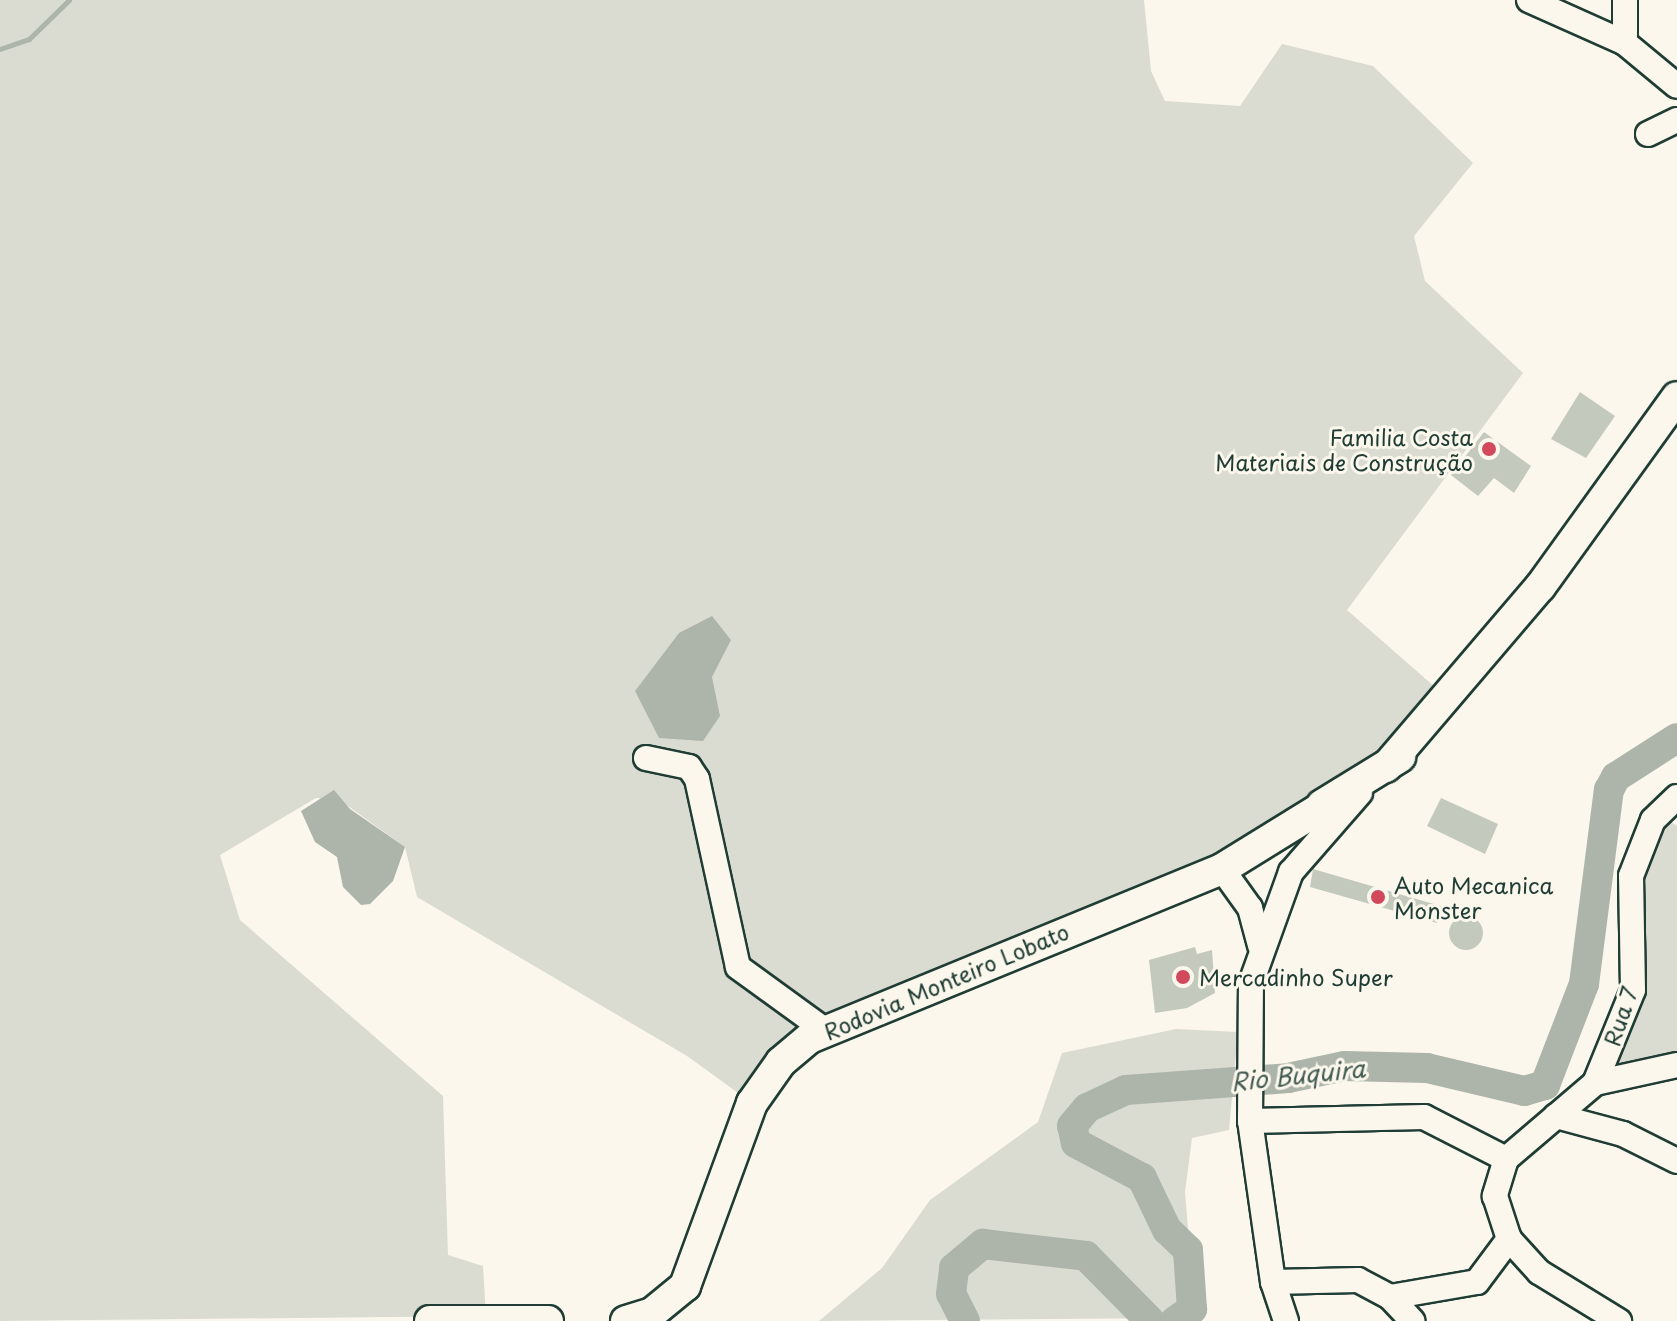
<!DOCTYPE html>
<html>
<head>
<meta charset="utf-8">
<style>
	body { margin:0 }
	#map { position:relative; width:1677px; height:1321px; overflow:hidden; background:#fbf7ec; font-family:"Playpen Sans",sans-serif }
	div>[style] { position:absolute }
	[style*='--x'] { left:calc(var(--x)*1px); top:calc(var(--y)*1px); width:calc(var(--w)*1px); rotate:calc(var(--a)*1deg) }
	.green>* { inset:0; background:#dbdcd1 }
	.water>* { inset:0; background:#adb4aa }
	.stream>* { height:5px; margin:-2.5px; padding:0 2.5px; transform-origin:2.5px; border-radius:2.5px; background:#adb4aa }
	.river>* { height:30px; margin:-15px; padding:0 15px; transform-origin:15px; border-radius:15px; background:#adb4aa }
	.building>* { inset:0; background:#c4c9be }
	.round { border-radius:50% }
	.roads { filter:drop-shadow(2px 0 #1f3d34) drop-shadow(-2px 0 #1f3d34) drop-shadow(0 2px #1f3d34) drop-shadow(0 -2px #1f3d34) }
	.minor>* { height:24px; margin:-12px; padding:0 12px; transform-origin:12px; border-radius:12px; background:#fbf7ec }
	.major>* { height:30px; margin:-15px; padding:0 15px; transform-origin:15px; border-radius:15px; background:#fbf7ec }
	.dots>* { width:22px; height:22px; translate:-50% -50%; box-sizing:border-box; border:4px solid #fbf7ec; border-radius:50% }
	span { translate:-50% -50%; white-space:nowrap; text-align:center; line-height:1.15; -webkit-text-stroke:6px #fbf7ec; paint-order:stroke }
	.poi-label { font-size:22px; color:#1f3d34 }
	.right { translate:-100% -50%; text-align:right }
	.left { translate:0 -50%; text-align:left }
	.street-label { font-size:22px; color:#1f3d34 }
	.water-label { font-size:24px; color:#425b52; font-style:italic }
</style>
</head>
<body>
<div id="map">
	<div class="green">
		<i style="clip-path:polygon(0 0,1144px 0,1151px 71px,1165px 101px,1240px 106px,1282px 44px,1373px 66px,1473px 163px,1414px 236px,1425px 281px,1523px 373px,1347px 610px,1444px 695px,1386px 767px,1290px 822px,810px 1038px,752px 1103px,687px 1056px,417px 897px,405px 847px,341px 801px,316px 798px,220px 855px,240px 920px,443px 1096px,448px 1255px,483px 1266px,486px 1316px,0 1321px)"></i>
		<i style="clip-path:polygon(1665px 818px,1677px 826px,1677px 1065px,1604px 1080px,1642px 873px)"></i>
		<i style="clip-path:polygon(1176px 1029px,1238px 1032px,1229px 1130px,1192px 1138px,1185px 1192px,1192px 1277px,1182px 1318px,819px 1321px,882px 1268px,930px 1200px,1038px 1122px,1062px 1053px)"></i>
	</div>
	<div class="water">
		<i style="clip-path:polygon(712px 616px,731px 640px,712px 677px,720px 716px,703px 741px,659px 738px,635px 691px,679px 633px)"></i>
		<i style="clip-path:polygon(334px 790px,350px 809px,405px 847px,393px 881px,370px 904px,361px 905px,343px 887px,337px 857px,315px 842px,301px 811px)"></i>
	</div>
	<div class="stream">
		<i style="--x:0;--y:49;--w:31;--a:-19"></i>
		<i style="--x:29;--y:39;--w:56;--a:-44.3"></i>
	</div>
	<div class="river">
		<i style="--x:965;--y:1321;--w:30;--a:-117"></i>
		<i style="--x:951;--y:1294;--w:26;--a:-83"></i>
		<i style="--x:954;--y:1268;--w:38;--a:-40"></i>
		<i style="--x:983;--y:1244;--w:104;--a:6.6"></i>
		<i style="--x:1086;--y:1256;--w:91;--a:45.4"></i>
		<i style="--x:1175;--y:1321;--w:21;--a:-35"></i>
		<i style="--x:1192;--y:1309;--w:59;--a:-93.9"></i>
		<i style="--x:1188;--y:1250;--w:29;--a:-136"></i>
		<i style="--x:1167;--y:1230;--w:58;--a:-115.7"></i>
		<i style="--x:1142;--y:1178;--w:75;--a:-152.1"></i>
		<i style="--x:1076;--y:1143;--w:17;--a:-103"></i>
		<i style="--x:1072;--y:1126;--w:23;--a:-50"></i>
		<i style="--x:1087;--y:1108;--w:43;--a:-24.8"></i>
		<i style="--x:1126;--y:1090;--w:162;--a:-4.2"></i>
		<i style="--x:1288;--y:1078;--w:58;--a:-11.9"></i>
		<i style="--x:1345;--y:1066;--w:82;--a:1.4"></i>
		<i style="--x:1427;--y:1068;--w:100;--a:13.3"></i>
		<i style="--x:1524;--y:1091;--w:22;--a:-16"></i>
		<i style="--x:1545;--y:1085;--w:108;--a:-68.9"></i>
		<i style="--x:1584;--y:984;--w:196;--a:-82.7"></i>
		<i style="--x:1609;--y:790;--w:15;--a:-62"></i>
		<i style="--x:1616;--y:777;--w:72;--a:-32.6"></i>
	</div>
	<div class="building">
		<i style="clip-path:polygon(1580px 392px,1615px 416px,1586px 458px,1551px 439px)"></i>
		<i style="clip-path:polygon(1484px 432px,1531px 466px,1514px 493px,1494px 478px,1478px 496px,1451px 475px)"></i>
		<i style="clip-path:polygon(1441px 798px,1498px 824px,1485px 854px,1427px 826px)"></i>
		<i style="clip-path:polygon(1313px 869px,1444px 907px,1437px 923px,1310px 887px)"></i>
		<i class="round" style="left:1449px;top:916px;width:34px;height:34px"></i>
		<i style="clip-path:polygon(1195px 947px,1197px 954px,1212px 950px,1215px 993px,1187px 1008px,1155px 1013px,1149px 960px)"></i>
	</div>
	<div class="roads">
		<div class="minor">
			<i style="--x:1529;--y:0;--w:105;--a:24.1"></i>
			<i style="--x:1625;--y:43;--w:67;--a:39.6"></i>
			<i style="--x:1625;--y:43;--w:43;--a:-90"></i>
			<i style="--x:1648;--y:134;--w:32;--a:-26"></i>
			<i style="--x:646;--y:758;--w:44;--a:11.8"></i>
			<i style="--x:689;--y:767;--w:14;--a:56"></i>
			<i style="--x:697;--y:779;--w:192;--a:77.7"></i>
			<i style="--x:738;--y:967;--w:109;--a:36"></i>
			<i style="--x:1222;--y:869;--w:48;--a:54.3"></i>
			<i style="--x:1250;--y:908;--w:39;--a:75"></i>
			<i style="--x:1595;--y:1083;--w:84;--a:-12.4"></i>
			<i style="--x:1556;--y:1116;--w:69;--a:15"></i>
			<i style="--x:1623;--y:1134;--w:60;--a:26.6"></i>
			<i style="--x:1250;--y:1121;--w:174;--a:-1.3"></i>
			<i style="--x:1424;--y:1117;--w:92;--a:27.1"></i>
			<i style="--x:1506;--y:1159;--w:117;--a:-40.5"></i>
			<i style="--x:1595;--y:1083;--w:100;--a:-67.8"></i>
			<i style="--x:1633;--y:990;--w:114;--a:-91"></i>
			<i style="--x:1631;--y:876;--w:60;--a:-68.6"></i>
			<i style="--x:1653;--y:820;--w:33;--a:-44"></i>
			<i style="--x:1506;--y:1159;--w:39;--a:107"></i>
			<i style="--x:1495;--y:1196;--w:45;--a:72"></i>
			<i style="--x:1509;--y:1239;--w:45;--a:47.7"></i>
			<i style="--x:1539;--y:1272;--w:94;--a:31.5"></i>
			<i style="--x:1273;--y:1282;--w:85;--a:-1.3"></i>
			<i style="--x:1358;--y:1280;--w:36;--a:28"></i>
			<i style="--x:1390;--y:1297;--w:33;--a:47"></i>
			<i style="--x:1390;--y:1297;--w:88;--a:-9.8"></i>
			<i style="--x:1477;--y:1282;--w:54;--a:-53.3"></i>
			<i style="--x:1286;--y:1321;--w:41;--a:-108.4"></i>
			<i style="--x:1273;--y:1282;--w:163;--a:-98.1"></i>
			<i style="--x:1250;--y:1121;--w:138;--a:-89.6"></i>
			<i style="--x:1251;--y:983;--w:118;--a:-70.2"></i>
			<i style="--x:1291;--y:872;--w:105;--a:-48.9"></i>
		</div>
		<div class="major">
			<i style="--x:1386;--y:767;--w:237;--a:-49.5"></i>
			<i style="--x:1540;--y:587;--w:234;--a:-54.2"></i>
			<i style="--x:1322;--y:805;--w:92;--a:-31.6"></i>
			<i style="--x:430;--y:1321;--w:118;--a:0"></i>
			<i style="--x:626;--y:1321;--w:27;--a:-17"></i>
			<i style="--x:652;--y:1313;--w:43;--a:-39.3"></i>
			<i style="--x:685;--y:1286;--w:195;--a:-69.9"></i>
			<i style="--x:752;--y:1103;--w:50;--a:-54.7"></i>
			<i style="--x:781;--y:1062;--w:38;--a:-40"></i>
			<i style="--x:810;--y:1038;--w:445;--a:-22.3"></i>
			<i style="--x:1222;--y:869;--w:139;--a:-31.7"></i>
		</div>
	</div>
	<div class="dots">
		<i style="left:1489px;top:449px;background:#d1495b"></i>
		<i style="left:1378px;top:897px;background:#d1495b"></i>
		<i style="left:1183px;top:977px;background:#d1495b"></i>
	</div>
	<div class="poi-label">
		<span class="right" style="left:1473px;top:449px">Familia Costa<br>Materiais de Construção</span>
		<span class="left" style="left:1394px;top:897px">Auto Mecanica<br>Monster</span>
		<span class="left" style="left:1199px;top:977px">Mercadinho Super</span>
	</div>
	<div class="street-label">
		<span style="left:946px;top:981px;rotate:-23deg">Rodovia Monteiro Lobato</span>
		<span style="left:1620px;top:1016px;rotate:-71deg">Rua 7</span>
	</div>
	<div class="water-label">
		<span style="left:1298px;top:1075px;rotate:-6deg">Rio Buquira</span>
	</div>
</div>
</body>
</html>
